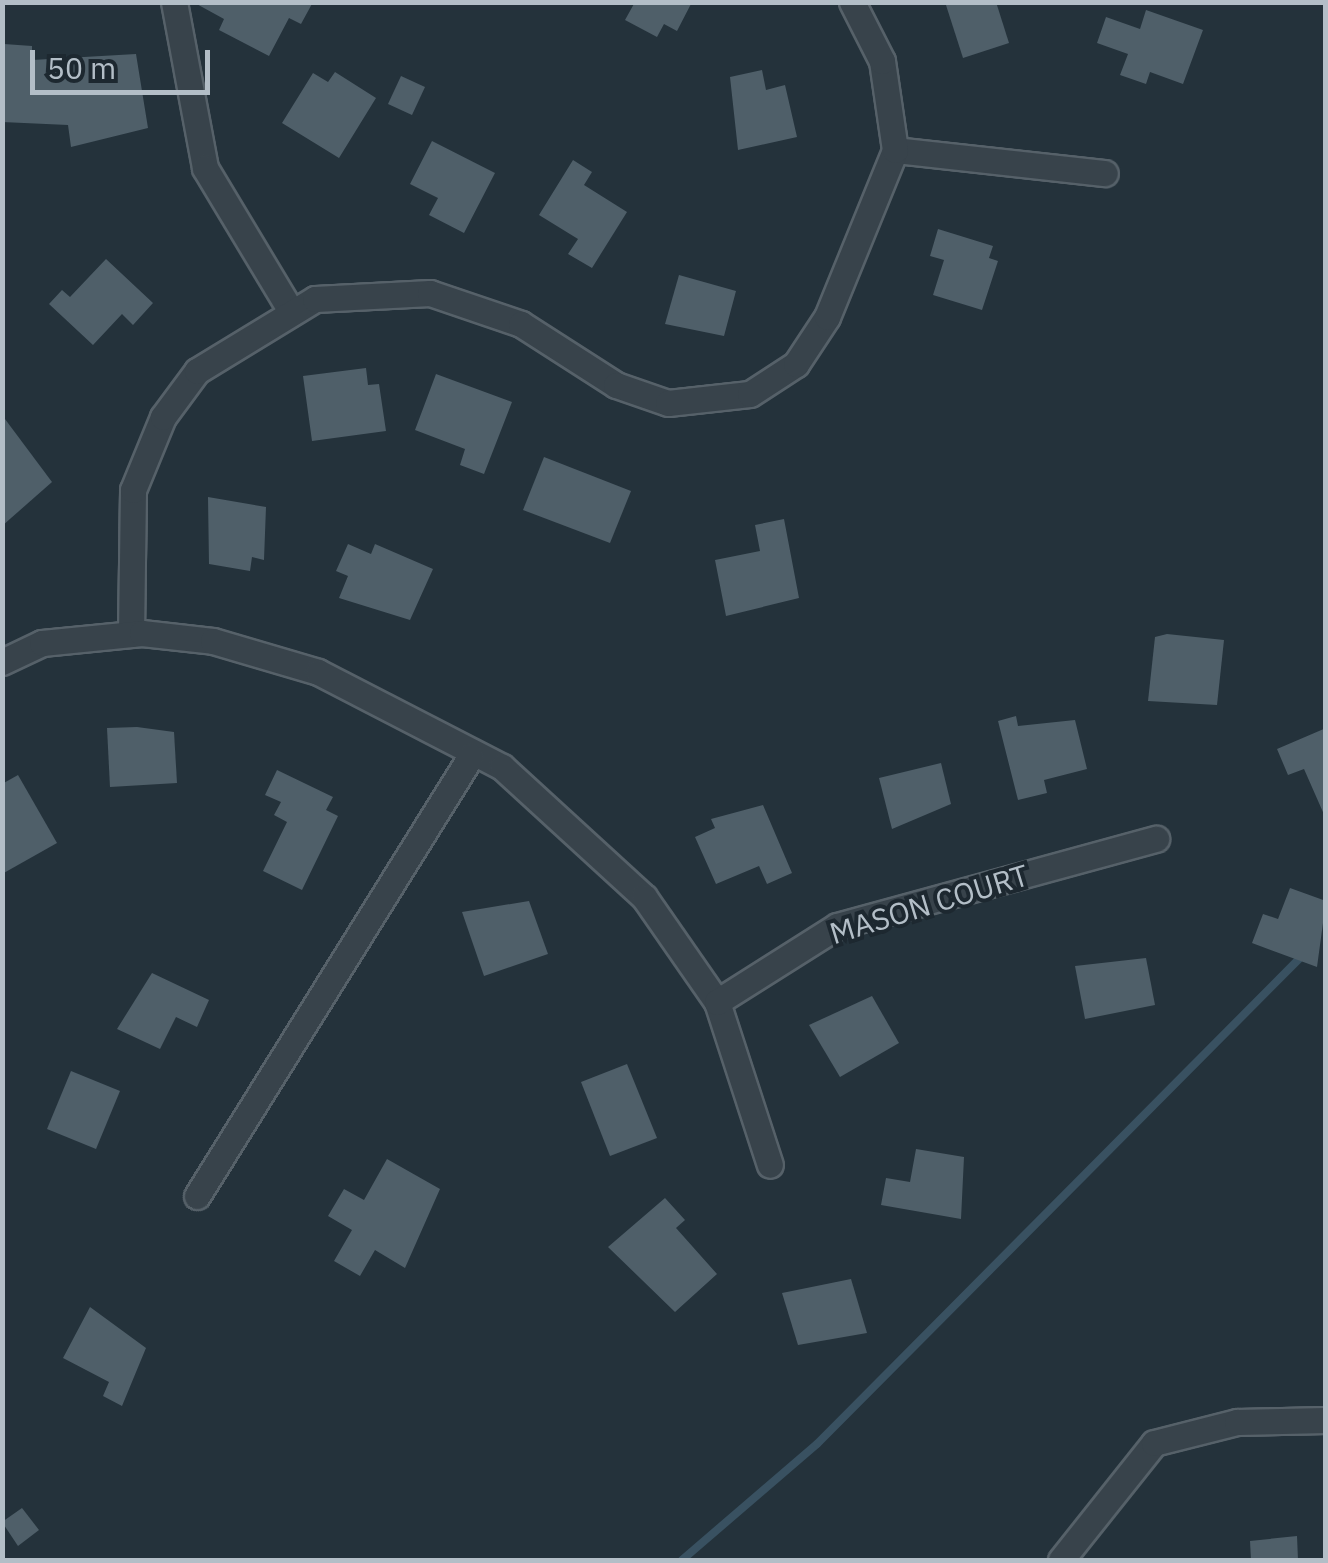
<!DOCTYPE html>
<html>
<head>
<meta charset="utf-8">
<style>
	body { margin:0 }
	#map { position:relative; width:1328px; height:1563px; overflow:hidden; background:#24323b; font-family:"IBM Plex Sans",sans-serif }
	div>[style] { position:absolute }
	[style*='--x'] { left:calc(var(--x)*1px); top:calc(var(--y)*1px); width:calc(var(--w)*1px); rotate:calc(var(--a)*1deg) }
	.stream>* { height:8px; margin:-4px; padding:0 4px; transform-origin:4px; border-radius:4px; background:#395161 }
	.building>* { inset:0; background:#4f5f69 }
	.roads { filter:drop-shadow(2px 0 #566169) drop-shadow(-2px 0 #566169) drop-shadow(0 2px #566169) drop-shadow(0 -2px #566169) }
	.minor>* { height:25px; margin:-12.5px; padding:0 12.5px; transform-origin:12.5px; border-radius:12.5px; background:#38434b }
	span { translate:-50% -50%; white-space:nowrap; text-align:center; line-height:1.15; -webkit-text-stroke:8px #1d2830; paint-order:stroke }
	.street-label { font-size:30px; color:#b3bec7 }
	.frame { position:absolute; inset:0; border:5px solid #b3bec7; pointer-events:none }
	.scale { position:absolute; left:30px; top:50px; width:180px; height:45px; box-sizing:border-box; border:5px solid #b3bec7; border-top:0; padding-left:12px; font-size:30px; line-height:35px; white-space:nowrap; color:#b3bec7; -webkit-text-stroke:8px #1d2830; paint-order:stroke }
</style>
</head>
<body>
<div id="map">
	<div class="stream">
		<i style="--x:682;--y:1560;--w:178;--a:-40.7"></i>
		<i style="--x:817;--y:1444;--w:692;--a:-45.18"></i>
	</div>
	<div class="building">
		<i style="clip-path:polygon(193px 2px,313px 2px,301px 24px,289px 18px,269px 56px,219px 30px,224px 19px)"></i>
		<i style="clip-path:polygon(635px 2px,692px 2px,677px 31px,664px 24px,657px 37px,625px 20px)"></i>
		<i style="clip-path:polygon(945px 2px,996px 2px,1009px 43px,963px 58px)"></i>
		<i style="clip-path:polygon(1146px 10px,1203px 30px,1183px 84px,1150px 72px,1146px 84px,1120px 75px,1128px 54px,1097px 43px,1106px 17px,1140px 29px)"></i>
		<i style="clip-path:polygon(4px 44px,32px 46px,32px 60px,136px 54px,148px 128px,71px 147px,68px 125px,2px 122px)"></i>
		<i style="clip-path:polygon(762px 70px,766px 90px,785px 85px,797px 137px,738px 150px,730px 77px)"></i>
		<i style="clip-path:polygon(335px 72px,376px 98px,339px 158px,282px 123px,313px 73px,328px 82px)"></i>
		<i style="clip-path:polygon(401px 76px,425px 87px,412px 115px,388px 104px)"></i>
		<i style="clip-path:polygon(432px 141px,495px 173px,464px 233px,429px 215px,438px 198px,410px 184px)"></i>
		<i style="clip-path:polygon(573px 160px,592px 172px,584px 185px,627px 212px,592px 268px,568px 254px,578px 239px,539px 215px)"></i>
		<i style="clip-path:polygon(938px 229px,993px 246px,989px 258px,998px 261px,982px 310px,933px 295px,944px 260px,930px 256px)"></i>
		<i style="clip-path:polygon(106px 259px,153px 303px,133px 325px,122px 314px,93px 345px,49px 304px,62px 290px,70px 297px)"></i>
		<i style="clip-path:polygon(679px 275px,736px 291px,724px 336px,665px 324px)"></i>
		<i style="clip-path:polygon(366px 368px,368px 385px,379px 384px,386px 431px,312px 441px,303px 376px)"></i>
		<i style="clip-path:polygon(436px 374px,512px 402px,484px 474px,460px 465px,465px 449px,415px 430px)"></i>
		<i style="clip-path:polygon(2px 415px,52px 482px,2px 526px)"></i>
		<i style="clip-path:polygon(544px 457px,631px 491px,610px 543px,523px 510px)"></i>
		<i style="clip-path:polygon(208px 497px,266px 507px,264px 560px,252px 557px,250px 571px,209px 564px)"></i>
		<i style="clip-path:polygon(784px 519px,799px 598px,726px 616px,715px 560px,760px 551px,755px 525px)"></i>
		<i style="clip-path:polygon(348px 544px,371px 554px,375px 544px,433px 569px,410px 620px,339px 598px,348px 576px,336px 571px)"></i>
		<i style="clip-path:polygon(1167px 634px,1224px 640px,1217px 705px,1148px 701px,1155px 637px)"></i>
		<i style="clip-path:polygon(1016px 716px,1018px 726px,1075px 720px,1087px 769px,1044px 780px,1047px 793px,1018px 800px,998px 721px)"></i>
		<i style="clip-path:polygon(137px 727px,174px 732px,177px 783px,110px 787px,107px 728px)"></i>
		<i style="clip-path:polygon(1326px 728px,1326px 819px,1304px 769px,1288px 775px,1277px 749px)"></i>
		<i style="clip-path:polygon(941px 763px,951px 804px,892px 829px,879px 778px)"></i>
		<i style="clip-path:polygon(277px 770px,333px 797px,326px 810px,338px 816px,302px 890px,263px 871px,287px 822px,274px 815px,281px 802px,265px 795px)"></i>
		<i style="clip-path:polygon(18px 775px,57px 843px,2px 874px,2px 784px)"></i>
		<i style="clip-path:polygon(763px 805px,792px 873px,767px 884px,759px 866px,716px 884px,695px 837px,715px 828px,711px 819px)"></i>
		<i style="clip-path:polygon(1290px 888px,1326px 901px,1317px 967px,1252px 943px,1263px 914px,1278px 919px)"></i>
		<i style="clip-path:polygon(529px 901px,548px 954px,484px 976px,462px 912px)"></i>
		<i style="clip-path:polygon(1146px 958px,1155px 1005px,1085px 1019px,1075px 966px)"></i>
		<i style="clip-path:polygon(152px 973px,209px 1000px,197px 1027px,176px 1017px,160px 1049px,117px 1029px)"></i>
		<i style="clip-path:polygon(872px 996px,899px 1043px,840px 1077px,809px 1025px)"></i>
		<i style="clip-path:polygon(627px 1064px,657px 1138px,610px 1156px,581px 1082px)"></i>
		<i style="clip-path:polygon(71px 1071px,120px 1091px,96px 1149px,47px 1129px)"></i>
		<i style="clip-path:polygon(916px 1149px,964px 1157px,961px 1219px,881px 1205px,886px 1178px,910px 1182px)"></i>
		<i style="clip-path:polygon(387px 1159px,440px 1189px,405px 1268px,375px 1250px,360px 1276px,334px 1261px,352px 1230px,328px 1216px,344px 1189px,364px 1200px)"></i>
		<i style="clip-path:polygon(665px 1198px,685px 1220px,676px 1228px,717px 1274px,675px 1312px,608px 1247px)"></i>
		<i style="clip-path:polygon(851px 1279px,867px 1333px,798px 1345px,782px 1293px)"></i>
		<i style="clip-path:polygon(90px 1307px,146px 1348px,122px 1406px,103px 1396px,109px 1382px,63px 1358px)"></i>
		<i style="clip-path:polygon(22px 1508px,39px 1530px,18px 1546px,2px 1522px)"></i>
		<i style="clip-path:polygon(1297px 1536px,1298px 1560px,1251px 1560px,1250px 1541px)"></i>
	</div>
	<div class="roads">
		<div class="minor">
			<i style="--x:174;--y:2;--w:169;--a:79.4"></i>
			<i style="--x:205;--y:168;--w:167;--a:59"></i>
			<i style="--x:895;--y:150;--w:211;--a:6.3"></i>
			<i style="--x:131;--y:634;--w:144;--a:-89.2"></i>
			<i style="--x:133;--y:490;--w:79;--a:-67.7"></i>
			<i style="--x:163;--y:417;--w:57;--a:-53.5"></i>
			<i style="--x:197;--y:371;--w:138;--a:-31.4"></i>
			<i style="--x:315;--y:299;--w:115;--a:-3"></i>
			<i style="--x:430;--y:293;--w:96;--a:18.8"></i>
			<i style="--x:521;--y:324;--w:113;--a:32.7"></i>
			<i style="--x:616;--y:385;--w:55;--a:19.1"></i>
			<i style="--x:668;--y:403;--w:82;--a:-6.3"></i>
			<i style="--x:750;--y:394;--w:55;--a:-33.1"></i>
			<i style="--x:796;--y:364;--w:56;--a:-56.6"></i>
			<i style="--x:827;--y:317;--w:180;--a:-67.8"></i>
			<i style="--x:895;--y:150;--w:90;--a:-98.3"></i>
			<i style="--x:882;--y:61;--w:66;--a:-117"></i>
			<i style="--x:2;--y:662;--w:44;--a:-25.4"></i>
			<i style="--x:42;--y:643;--w:100;--a:-5.7"></i>
			<i style="--x:142;--y:633;--w:71;--a:6.4"></i>
			<i style="--x:213;--y:641;--w:109;--a:16.4"></i>
			<i style="--x:318;--y:672;--w:207;--a:27.3"></i>
			<i style="--x:502;--y:767;--w:193;--a:42.5"></i>
			<i style="--x:644;--y:897;--w:128;--a:55.2"></i>
			<i style="--x:717;--y:1002;--w:171;--a:72"></i>
			<i style="--x:717;--y:1002;--w:142;--a:-32.3"></i>
			<i style="--x:837;--y:926;--w:331;--a:-15.3"></i>
			<i style="--x:197;--y:1196;--w:518;--a:-58.09"></i>
			<i style="--x:1061;--y:1560;--w:149;--a:-51.5"></i>
			<i style="--x:1154;--y:1443;--w:86;--a:-14.2"></i>
			<i style="--x:1237;--y:1422;--w:89;--a:-1.3"></i>
		</div>
	</div>
	<div class="street-label">
		<span style="left:929px;top:904px;rotate:-17deg">MASON COURT</span>
	</div>
	<div class="frame"></div>
	<div class="scale">50 m</div>
</div>
</body>
</html>
